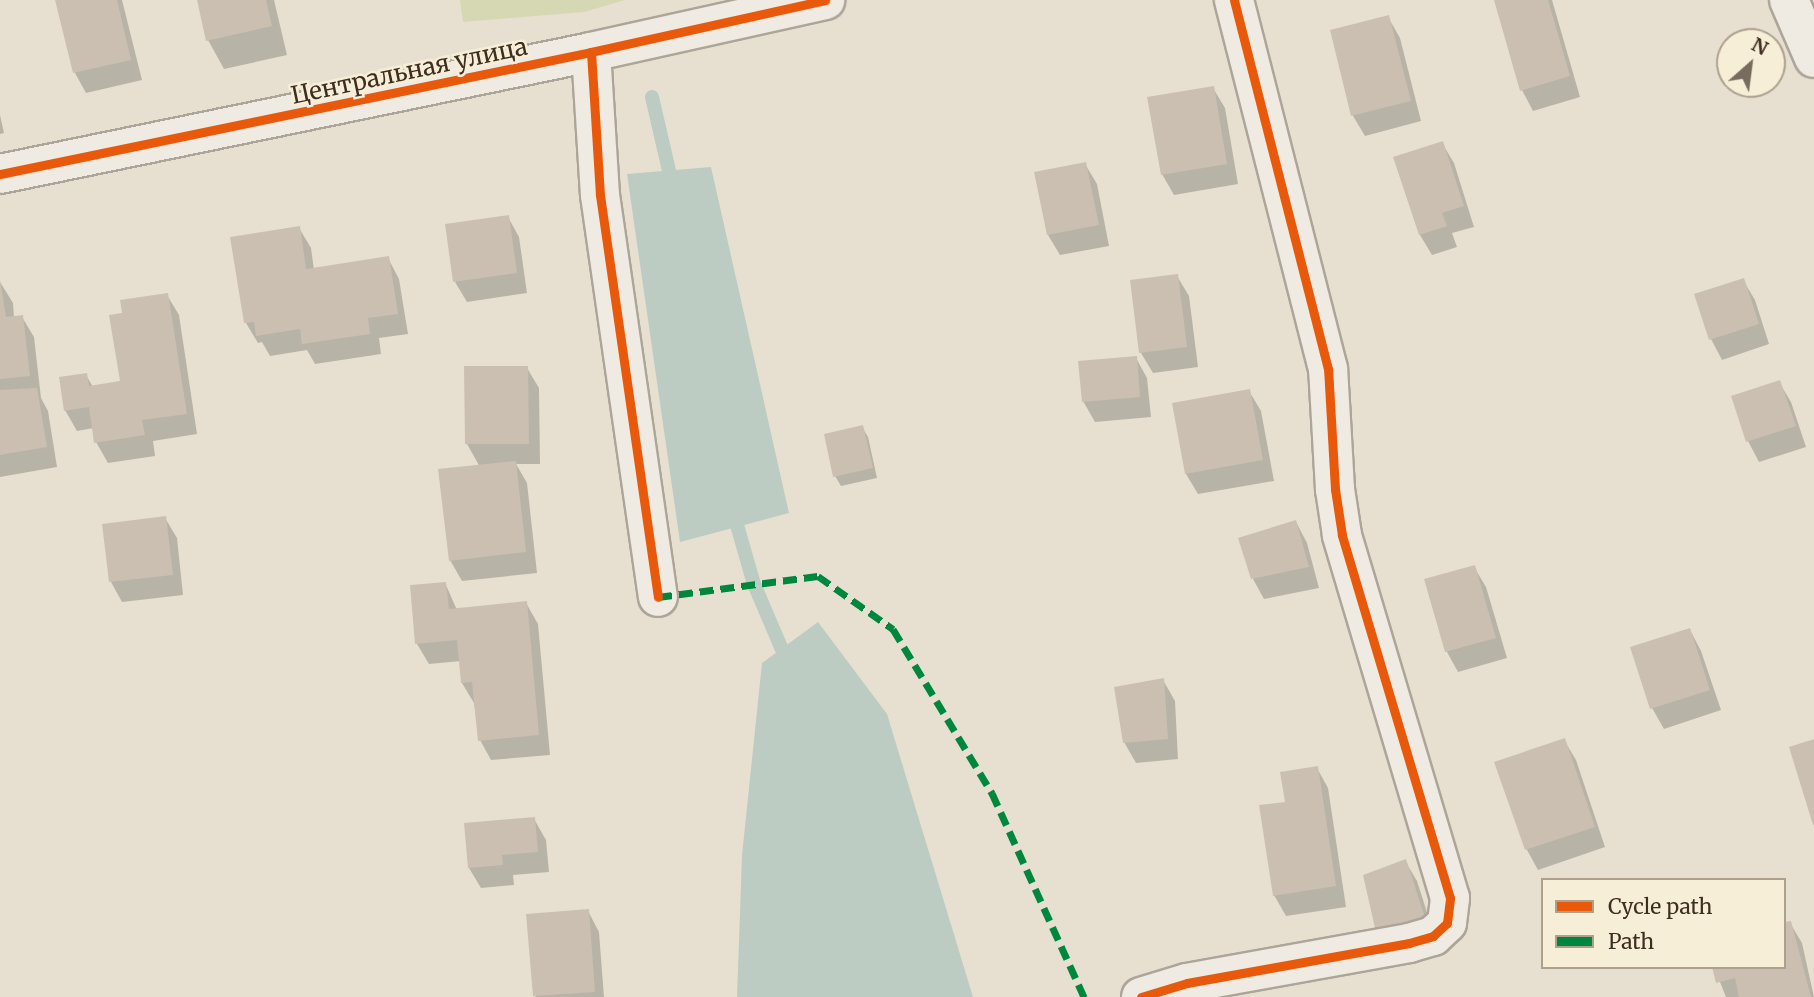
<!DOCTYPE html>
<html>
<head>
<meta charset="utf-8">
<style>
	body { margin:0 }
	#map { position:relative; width:1814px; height:997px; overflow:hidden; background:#e7e0d1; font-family:Merriweather,serif }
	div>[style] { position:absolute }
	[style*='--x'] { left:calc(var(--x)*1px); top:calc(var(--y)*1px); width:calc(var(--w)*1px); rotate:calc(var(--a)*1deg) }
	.green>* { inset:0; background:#d6d7b3 }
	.water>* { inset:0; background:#bcccc2 }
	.shadow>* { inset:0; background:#0003 }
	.stream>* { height:14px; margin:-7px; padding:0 7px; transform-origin:7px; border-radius:7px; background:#bcccc2 }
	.building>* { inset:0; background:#cbbfb2 }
	.roads { filter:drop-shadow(2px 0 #ada599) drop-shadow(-2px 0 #ada599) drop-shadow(0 2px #ada599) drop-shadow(0 -2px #ada599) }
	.street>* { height:38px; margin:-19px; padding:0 19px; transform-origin:19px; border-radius:19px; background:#efebe3 }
	.secondary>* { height:38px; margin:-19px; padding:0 19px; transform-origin:19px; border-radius:19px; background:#efebe3 }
	.quiet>* { height:7px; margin-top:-3.5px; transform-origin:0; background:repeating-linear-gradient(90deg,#00873e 0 14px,transparent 0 21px) }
	.cycleway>* { height:9px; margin:-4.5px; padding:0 4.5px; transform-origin:4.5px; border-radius:4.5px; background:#e8590c }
	span { translate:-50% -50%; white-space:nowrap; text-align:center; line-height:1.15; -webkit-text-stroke:5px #f7eed8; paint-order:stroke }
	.street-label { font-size:24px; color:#3d2e20 }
	.legend { position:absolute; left:1541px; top:878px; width:245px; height:91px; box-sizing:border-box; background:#f7eed8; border:2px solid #ada18e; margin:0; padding:9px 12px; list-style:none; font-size:21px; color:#3d2e20 }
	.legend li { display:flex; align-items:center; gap:14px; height:35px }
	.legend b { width:35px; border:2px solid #ada18e }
	.north { position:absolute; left:1716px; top:28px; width:70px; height:70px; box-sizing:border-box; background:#f7eed8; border:2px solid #ada18e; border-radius:50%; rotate:28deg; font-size:19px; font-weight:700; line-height:28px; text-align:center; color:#3d2e20 }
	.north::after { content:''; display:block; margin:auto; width:24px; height:32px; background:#786c5e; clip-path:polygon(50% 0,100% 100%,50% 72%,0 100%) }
</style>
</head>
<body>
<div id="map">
	<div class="green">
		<i style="clip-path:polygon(460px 0,625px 0,584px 12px,463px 22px)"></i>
	</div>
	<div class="water">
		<i style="clip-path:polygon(711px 167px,789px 513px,680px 542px,627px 174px)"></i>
		<i style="clip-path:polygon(818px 622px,887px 714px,973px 997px,737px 997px,742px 855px,762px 663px)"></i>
	</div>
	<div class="shadow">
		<i style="clip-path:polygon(57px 0,122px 0,142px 80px,86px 93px,75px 73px)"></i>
		<i style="clip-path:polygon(198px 0,274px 0,287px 55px,224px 69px,208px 40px)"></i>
		<i style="clip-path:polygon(1496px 0,1552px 0,1580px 97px,1533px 111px,1522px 90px)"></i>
		<i style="clip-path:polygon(1388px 17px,1400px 38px,1421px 121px,1365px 136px,1353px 116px,1332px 31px)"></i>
		<i style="clip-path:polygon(1213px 88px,1225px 108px,1238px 184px,1174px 195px,1162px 174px)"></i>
		<i style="clip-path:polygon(0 115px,4px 133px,0 134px)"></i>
		<i style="clip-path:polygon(1442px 143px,1454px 163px,1474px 227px,1452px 233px,1457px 247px,1432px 255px,1420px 235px,1396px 158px)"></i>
		<i style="clip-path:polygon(1085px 164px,1097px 184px,1109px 246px,1060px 255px,1048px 235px)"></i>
		<i style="clip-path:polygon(508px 217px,519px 237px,527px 293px,467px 302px,455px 282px)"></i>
		<i style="clip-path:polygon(299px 228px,311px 248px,314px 270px,388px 258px,399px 279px,408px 334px,379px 338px,381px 354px,315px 364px,307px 350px,270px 356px,262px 342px,258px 343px,246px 323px)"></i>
		<i style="clip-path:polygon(1177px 276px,1189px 296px,1198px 367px,1153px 373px,1141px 353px)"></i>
		<i style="clip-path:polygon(1743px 280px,1755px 300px,1769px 344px,1722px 360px,1711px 339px)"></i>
		<i style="clip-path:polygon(0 282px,13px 303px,14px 318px,22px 317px,34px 337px,41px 398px,48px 411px,57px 467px,0 477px)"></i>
		<i style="clip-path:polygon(167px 295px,179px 315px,197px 434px,153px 441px,155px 456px,108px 463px,96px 442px,94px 428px,77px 431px,65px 410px,86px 375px,93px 387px,122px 382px)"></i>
		<i style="clip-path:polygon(1136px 358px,1147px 378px,1151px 417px,1095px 422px,1083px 401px)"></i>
		<i style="clip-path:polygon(527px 368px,539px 388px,540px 464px,516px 464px,527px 483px,537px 573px,462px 581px,450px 560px,480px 467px,467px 444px)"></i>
		<i style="clip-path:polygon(1779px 382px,1791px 402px,1806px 447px,1759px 462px,1748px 441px,1733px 397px)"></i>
		<i style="clip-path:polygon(1249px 391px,1261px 411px,1274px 481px,1198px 494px,1186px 474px,1174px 405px)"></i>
		<i style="clip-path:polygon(862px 427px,868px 437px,877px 478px,841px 486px,835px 476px)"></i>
		<i style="clip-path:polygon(165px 518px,177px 538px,183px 595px,122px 602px,111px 582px)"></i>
		<i style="clip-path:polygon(1296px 522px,1307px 543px,1319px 588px,1264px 599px,1253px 579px)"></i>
		<i style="clip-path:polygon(1474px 567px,1486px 587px,1507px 658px,1458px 672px,1447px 652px,1426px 580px)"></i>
		<i style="clip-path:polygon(445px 583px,457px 610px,526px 603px,538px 624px,550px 755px,491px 760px,480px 740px,474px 703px,462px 683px,461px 661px,429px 664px,417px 644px,412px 586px)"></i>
		<i style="clip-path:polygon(1690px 630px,1701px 651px,1721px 710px,1664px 729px,1652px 708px,1633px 648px)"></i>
		<i style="clip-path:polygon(1163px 680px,1175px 701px,1178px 759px,1136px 763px,1124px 742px)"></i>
		<i style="clip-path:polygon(1564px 740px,1576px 760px,1605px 847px,1538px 870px,1527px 850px,1497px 763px)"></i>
		<i style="clip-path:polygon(1317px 768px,1328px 788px,1346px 907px,1286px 916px,1274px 895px,1287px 803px)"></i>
		<i style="clip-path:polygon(534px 819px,546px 840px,549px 872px,513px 875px,514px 885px,481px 888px,469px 868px)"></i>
		<i style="clip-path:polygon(1405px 861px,1417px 881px,1438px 947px,1391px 957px)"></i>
		<i style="clip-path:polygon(588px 911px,599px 932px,604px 997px,535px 997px)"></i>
		<i style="clip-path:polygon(1790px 923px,1802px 943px,1814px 997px,1726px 997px,1714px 967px,1784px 967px)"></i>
	</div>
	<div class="stream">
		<i style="--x:652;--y:97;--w:93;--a:77"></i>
		<i style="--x:733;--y:511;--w:76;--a:74"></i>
		<i style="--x:754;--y:584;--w:89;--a:66.9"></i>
	</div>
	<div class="building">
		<i style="clip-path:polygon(55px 0,117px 0,131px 60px,73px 73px)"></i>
		<i style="clip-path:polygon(197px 0,266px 0,272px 26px,206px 41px)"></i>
		<i style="clip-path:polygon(1494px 0,1548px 0,1570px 76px,1520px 91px)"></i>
		<i style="clip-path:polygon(1389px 15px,1411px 101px,1351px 116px,1330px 30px)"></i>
		<i style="clip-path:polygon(1214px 86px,1227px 164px,1161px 175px,1147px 97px)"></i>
		<i style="clip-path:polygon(1443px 141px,1464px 206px,1442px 213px,1447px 226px,1419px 235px,1393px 157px)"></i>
		<i style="clip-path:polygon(1086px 162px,1099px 225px,1047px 235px,1034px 172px)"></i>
		<i style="clip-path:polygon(509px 215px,517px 273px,453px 282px,445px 224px)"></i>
		<i style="clip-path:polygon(300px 226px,306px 269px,389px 256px,398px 314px,368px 318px,370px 334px,302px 344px,300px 329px,256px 336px,254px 322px,244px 323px,230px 237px)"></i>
		<i style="clip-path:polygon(1178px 274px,1187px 347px,1139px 353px,1130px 280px)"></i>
		<i style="clip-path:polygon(1744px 278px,1759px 324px,1709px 340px,1694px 294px)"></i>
		<i style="clip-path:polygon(0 280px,6px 317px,23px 315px,30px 376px,0 379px)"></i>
		<i style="clip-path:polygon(168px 293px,187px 414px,142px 420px,145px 435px,94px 443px,89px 407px,64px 411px,59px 377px,87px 373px,89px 386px,120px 381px,109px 315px,122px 313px,120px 300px)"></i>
		<i style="clip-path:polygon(1137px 356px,1140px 397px,1082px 402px,1078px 361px)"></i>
		<i style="clip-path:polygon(464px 366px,528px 366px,529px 444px,465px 444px)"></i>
		<i style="clip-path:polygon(1780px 380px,1796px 426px,1746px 442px,1731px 396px)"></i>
		<i style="clip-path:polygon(37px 388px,47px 447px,0 455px,0 390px)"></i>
		<i style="clip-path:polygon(1250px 389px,1263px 460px,1185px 474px,1172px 403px)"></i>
		<i style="clip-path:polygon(863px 425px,873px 468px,833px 477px,824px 434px)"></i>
		<i style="clip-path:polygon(516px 461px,526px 552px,449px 561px,438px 469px)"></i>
		<i style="clip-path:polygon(166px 516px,173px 575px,109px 582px,102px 524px)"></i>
		<i style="clip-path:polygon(1296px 520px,1309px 567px,1251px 579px,1238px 538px)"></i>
		<i style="clip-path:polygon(1475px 565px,1496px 638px,1445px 652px,1424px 579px)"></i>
		<i style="clip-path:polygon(446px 582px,449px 609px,527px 601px,539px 735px,478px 741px,472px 682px,461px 683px,457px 640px,415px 644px,410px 585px)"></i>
		<i style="clip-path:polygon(1690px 628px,1710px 690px,1650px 709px,1630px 647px)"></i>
		<i style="clip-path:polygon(1164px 678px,1168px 739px,1123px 743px,1114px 687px)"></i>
		<i style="clip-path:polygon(1565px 738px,1595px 827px,1525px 850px,1494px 762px)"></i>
		<i style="clip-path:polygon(1814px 739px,1814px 825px,1813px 825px,1789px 747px)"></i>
		<i style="clip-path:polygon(1318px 766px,1336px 886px,1273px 896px,1259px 805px,1285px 802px,1280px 772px)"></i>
		<i style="clip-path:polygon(535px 817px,538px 852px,502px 855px,503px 865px,468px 868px,464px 823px)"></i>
		<i style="clip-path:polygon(1406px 859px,1428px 927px,1377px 937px,1363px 875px)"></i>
		<i style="clip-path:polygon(589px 909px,595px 992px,533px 996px,526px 914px)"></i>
		<i style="clip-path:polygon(1791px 921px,1811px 997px,1739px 997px,1735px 978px,1716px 983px,1712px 967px,1784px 967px,1784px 922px)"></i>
	</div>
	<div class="roads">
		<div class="street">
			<i style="--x:591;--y:52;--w:143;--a:86.4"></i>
			<i style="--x:600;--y:195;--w:406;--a:81.8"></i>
			<i style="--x:1141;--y:997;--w:48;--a:-16.9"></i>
			<i style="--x:1187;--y:983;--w:226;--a:-10.2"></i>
			<i style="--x:1409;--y:943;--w:25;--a:-16"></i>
			<i style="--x:1433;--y:936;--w:19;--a:-43"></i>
			<i style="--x:1447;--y:923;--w:25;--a:-83"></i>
			<i style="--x:1450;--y:898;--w:379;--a:-106.6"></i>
			<i style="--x:1342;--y:535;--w:47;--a:-98.7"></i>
			<i style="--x:1335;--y:489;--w:120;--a:-93.3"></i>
			<i style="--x:1328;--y:369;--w:381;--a:-104.3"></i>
		</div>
		<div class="secondary">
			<i style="--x:1789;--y:0;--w:63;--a:66.7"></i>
			<i style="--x:0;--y:174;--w:603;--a:-11.66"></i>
			<i style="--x:591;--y:52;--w:240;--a:-12.5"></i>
		</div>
	</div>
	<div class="quiet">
		<i style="--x:658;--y:597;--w:161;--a:-7.5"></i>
		<i style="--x:818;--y:576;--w:92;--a:35.2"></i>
		<i style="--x:893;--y:629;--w:192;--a:58.9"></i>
		<i style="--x:992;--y:793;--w:224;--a:65.7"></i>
	</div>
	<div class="cycleway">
		<i style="--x:591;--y:52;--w:143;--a:86.4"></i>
		<i style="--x:600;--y:195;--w:406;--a:81.8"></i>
		<i style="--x:0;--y:174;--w:603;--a:-11.66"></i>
		<i style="--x:591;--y:52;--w:240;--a:-12.5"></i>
		<i style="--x:1141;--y:997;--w:48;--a:-16.9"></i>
		<i style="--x:1187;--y:983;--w:226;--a:-10.2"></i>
		<i style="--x:1409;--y:943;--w:25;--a:-16"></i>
		<i style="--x:1433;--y:936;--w:19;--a:-43"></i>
		<i style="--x:1447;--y:923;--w:25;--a:-83"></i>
		<i style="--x:1450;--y:898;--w:379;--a:-106.6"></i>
		<i style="--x:1342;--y:535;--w:47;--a:-98.7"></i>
		<i style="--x:1335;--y:489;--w:120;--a:-93.3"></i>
		<i style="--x:1328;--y:369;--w:381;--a:-104.3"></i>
	</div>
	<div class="street-label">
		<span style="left:409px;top:71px;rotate:-12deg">Центральная улица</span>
	</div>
	<ul class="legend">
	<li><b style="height:9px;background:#e8590c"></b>Cycle path</li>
	<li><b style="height:9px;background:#00873e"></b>Path</li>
	</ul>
	<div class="north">N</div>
</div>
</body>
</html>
